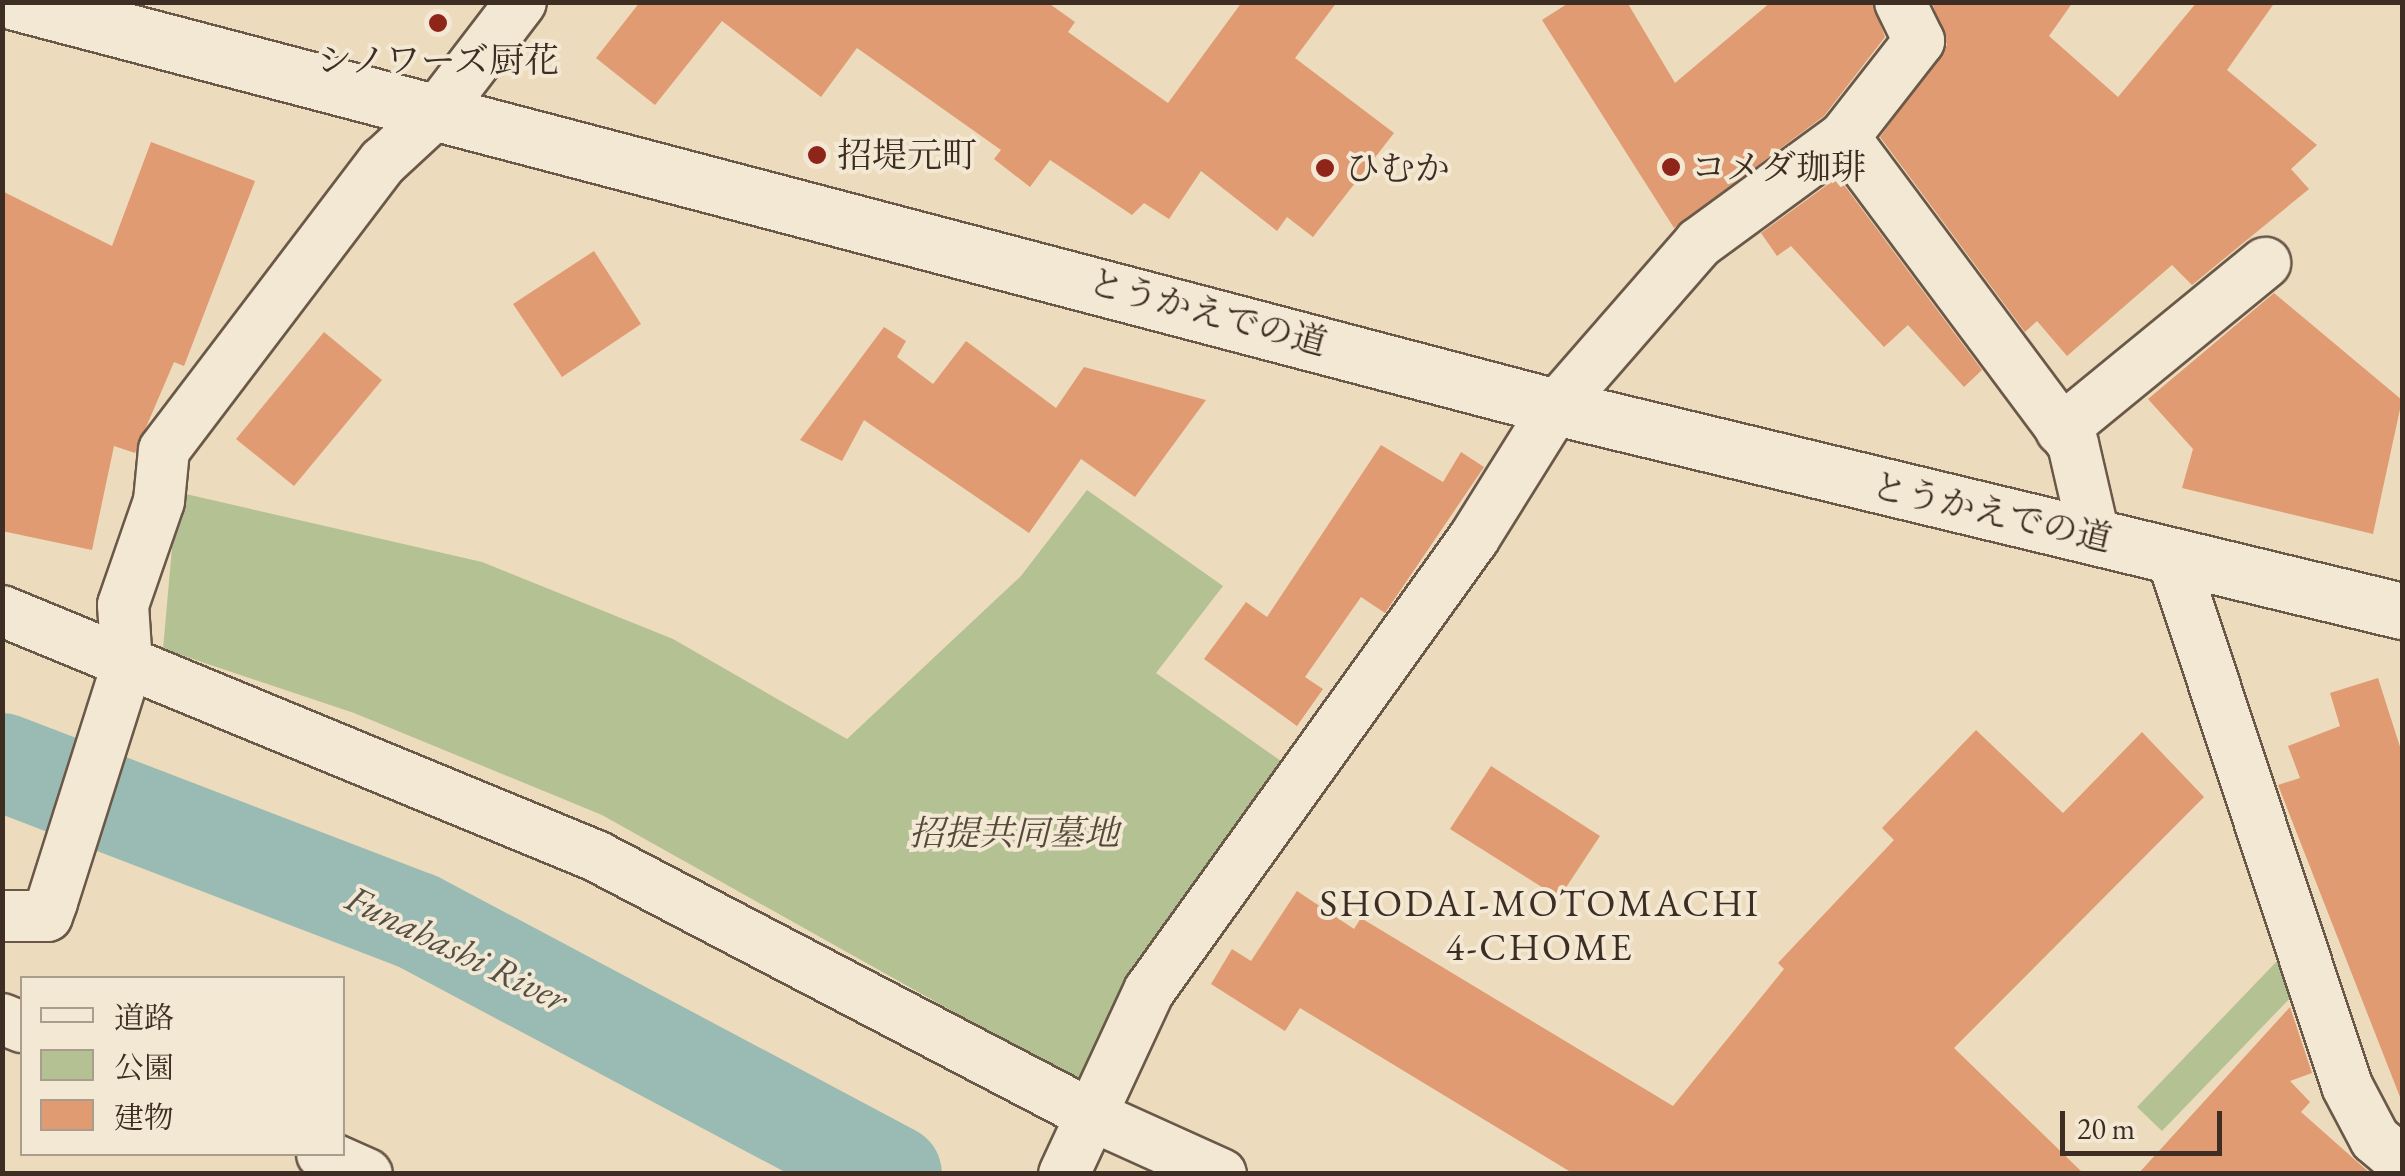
<!DOCTYPE html>
<html>
<head>
<meta charset="utf-8">
<style>
	body { margin:0 }
	#map { position:relative; width:2405px; height:1176px; overflow:hidden; background:#ecdbbc; font-family:"EB Garamond","Noto Serif JP",serif }
	div>[style] { position:absolute }
	[style*='--x'] { left:calc(var(--x)*1px); top:calc(var(--y)*1px); width:calc(var(--w)*1px); rotate:calc(var(--a)*1deg) }
	.green>* { inset:0; background:#b4c193 }
	.river>* { height:98px; margin:-49px; padding:0 49px; transform-origin:49px; border-radius:49px; background:#99bbb3 }
	.building>* { inset:0; background:#e09b73 }
	.roads { filter:drop-shadow(2px 0 #6a5849) drop-shadow(-2px 0 #6a5849) drop-shadow(0 2px #6a5849) drop-shadow(0 -2px #6a5849) }
	.street>* { height:50px; margin:-25px; padding:0 25px; transform-origin:25px; border-radius:25px; background:#f3e8d3 }
	.secondary>* { height:55px; margin:-27.5px; padding:0 27.5px; transform-origin:27.5px; border-radius:27.5px; background:#f3e8d3 }
	.dots>* { width:28px; height:28px; translate:-50% -50%; box-sizing:border-box; border:5px solid #f3e8d3; border-radius:50% }
	span { translate:-50% -50%; white-space:nowrap; text-align:center; line-height:1.15; -webkit-text-stroke:8px #f3e8d3; paint-order:stroke }
	.poi-label { font-size:35px; color:#3e2d23 }
	.left { translate:0 -50%; text-align:left }
	.street-label { font-size:35px; color:#3e2d23 }
	.park-label { font-size:35px; color:#564b39; font-style:italic }
	.neighbourhood-label { font-size:38px; color:#3e2d23; letter-spacing:2.5px }
	.water-label { font-size:38px; color:#555047; font-style:italic }
	.frame { position:absolute; inset:0; border:5px solid #3e2d23; pointer-events:none }
	.legend { position:absolute; left:20px; top:976px; width:325px; height:180px; box-sizing:border-box; background:#f3e8d3; border:2px solid #ab9d8d; margin:0; padding:12px 18px; list-style:none; font-size:30px; color:#3e2d23 }
	.legend li { display:flex; align-items:center; gap:20px; height:50px }
	.legend b { width:50px; border:2px solid #ab9d8d }
	.scale { position:absolute; left:2060px; top:1111px; width:162px; height:45px; box-sizing:border-box; border:5px solid #3e2d23; border-top:0; padding-left:12px; font-size:30px; line-height:35px; white-space:nowrap; color:#3e2d23; -webkit-text-stroke:8px #f3e8d3; paint-order:stroke }
</style>
</head>
<body>
<div id="map">
	<div class="green">
		<i style="clip-path:polygon(1087px 490px,1223px 586px,1156px 673px,1288px 766px,1086px 1086px,602px 815px,354px 713px,163px 649px,177px 492px,482px 562px,673px 639px,847px 739px,1021px 576px)"></i>
		<i style="clip-path:polygon(2279px 959px,2293px 995px,2162px 1131px,2137px 1107px)"></i>
	</div>
	<div class="river">
		<i style="--x:2;--y:762;--w:444;--a:21"></i>
		<i style="--x:417;--y:921;--w:539;--a:27.99"></i>
	</div>
	<div class="building">
		<i style="clip-path:polygon(640px 2px,1047px 2px,1075px 22px,1068px 32px,1168px 103px,1242px 2px,1337px 2px,1295px 58px,1394px 133px,1313px 237px,1287px 217px,1277px 231px,1201px 171px,1169px 219px,1144px 203px,1132px 215px,1050px 160px,1030px 187px,994px 159px,1001px 150px,857px 48px,821px 97px,722px 21px,655px 105px,596px 58px)"></i>
		<i style="clip-path:polygon(1570px 2px,1627px 2px,1675px 83px,1771px 2px,1872px 2px,1885px 37px,1824px 116px,1674px 228px,1542px 20px)"></i>
		<i style="clip-path:polygon(1932px 2px,2073px 2px,2049px 36px,2118px 97px,2197px 2px,2275px 2px,2227px 70px,2317px 145px,2291px 169px,2309px 189px,2192px 285px,2172px 265px,2067px 356px,2037px 321px,2025px 332px,1880px 137px,1947px 45px)"></i>
		<i style="clip-path:polygon(151px 142px,255px 181px,184px 366px,174px 362px,135px 453px,114px 446px,92px 550px,2px 531px,2px 191px,112px 246px)"></i>
		<i style="clip-path:polygon(1838px 177px,1982px 370px,1964px 387px,1908px 325px,1884px 347px,1791px 246px,1777px 256px,1761px 233px)"></i>
		<i style="clip-path:polygon(594px 251px,641px 324px,562px 377px,513px 304px)"></i>
		<i style="clip-path:polygon(2274px 293px,2402px 400px,2373px 534px,2182px 488px,2193px 449px,2148px 399px)"></i>
		<i style="clip-path:polygon(884px 327px,906px 341px,897px 357px,933px 384px,966px 341px,1056px 408px,1084px 367px,1206px 400px,1135px 497px,1081px 459px,1029px 533px,864px 420px,842px 461px,800px 440px)"></i>
		<i style="clip-path:polygon(324px 332px,382px 380px,294px 486px,236px 439px)"></i>
		<i style="clip-path:polygon(1381px 445px,1443px 482px,1461px 452px,1484px 467px,1385px 613px,1361px 597px,1305px 677px,1323px 689px,1297px 726px,1204px 659px,1246px 602px,1267px 617px)"></i>
		<i style="clip-path:polygon(2378px 678px,2402px 753px,2400px 1097px,2278px 785px,2300px 778px,2288px 746px,2340px 726px,2330px 693px)"></i>
		<i style="clip-path:polygon(1976px 730px,2063px 813px,2142px 732px,2204px 797px,1954px 1048px,2084px 1174px,1574px 1174px,1300px 1008px,1285px 1031px,1211px 984px,1232px 949px,1251px 961px,1297px 891px,1354px 929px,1361px 918px,1673px 1106px,1784px 969px,1778px 963px,1894px 840px,1882px 828px)"></i>
		<i style="clip-path:polygon(1491px 766px,1600px 836px,1559px 898px,1450px 829px)"></i>
		<i style="clip-path:polygon(2290px 1007px,2312px 1073px,2290px 1081px,2310px 1102px,2301px 1112px,2371px 1174px,2138px 1174px)"></i>
	</div>
	<div class="roads">
		<div class="street">
			<i style="--x:1844;--y:137;--w:383;--a:53.3"></i>
			<i style="--x:2073;--y:444;--w:93;--a:77"></i>
			<i style="--x:2061;--y:430;--w:264;--a:-39.3"></i>
			<i style="--x:2171;--y:554;--w:560;--a:71.69"></i>
			<i style="--x:2347;--y:1086;--w:60;--a:62.2"></i>
			<i style="--x:2375;--y:1139;--w:35;--a:40"></i>
			<i style="--x:2;--y:611;--w:643;--a:22.41"></i>
			<i style="--x:596;--y:856;--w:565;--a:27.61"></i>
			<i style="--x:1097;--y:1118;--w:136;--a:24.3"></i>
			<i style="--x:2;--y:916;--w:45;--a:0"></i>
			<i style="--x:47;--y:916;--w:15;--a:-70"></i>
			<i style="--x:52;--y:902;--w:249;--a:-72.4"></i>
			<i style="--x:127;--y:665;--w:60;--a:-93.8"></i>
			<i style="--x:123;--y:605;--w:110;--a:-70.9"></i>
			<i style="--x:159;--y:501;--w:51;--a:-84.4"></i>
			<i style="--x:164;--y:450;--w:362;--a:-52.8"></i>
			<i style="--x:383;--y:162;--w:74;--a:-42.8"></i>
			<i style="--x:437;--y:112;--w:138;--a:-52.6"></i>
			<i style="--x:2;--y:1019;--w:22;--a:22"></i>
			<i style="--x:322;--y:1154;--w:49;--a:24"></i>
			<i style="--x:1064;--y:1174;--w:202;--a:-65.1"></i>
			<i style="--x:1149;--y:991;--w:558;--a:-54.34"></i>
			<i style="--x:1474;--y:538;--w:155;--a:-58"></i>
			<i style="--x:1556;--y:407;--w:218;--a:-48.9"></i>
			<i style="--x:1699;--y:243;--w:180;--a:-36.2"></i>
			<i style="--x:1844;--y:137;--w:122;--a:-52"></i>
			<i style="--x:1919;--y:41;--w:43;--a:-116"></i>
		</div>
		<div class="secondary">
			<i style="--x:15;--y:2;--w:1593;--a:14.73"></i>
			<i style="--x:1556;--y:407;--w:870;--a:13.56"></i>
		</div>
	</div>
	<div class="dots">
		<i style="left:438px;top:23px;background:#8f2418"></i>
		<i style="left:817px;top:155px;background:#8f2418"></i>
		<i style="left:1671px;top:167px;background:#8f2418"></i>
		<i style="left:1325px;top:168px;background:#8f2418"></i>
	</div>
	<div class="poi-label">
		<span style="left:438px;top:60px">シノワーズ厨花</span>
		<span class="left" style="left:837px;top:155px">招堤元町</span>
		<span class="left" style="left:1691px;top:167px">コメダ珈琲</span>
		<span class="left" style="left:1345px;top:168px">ひむか</span>
	</div>
	<div class="street-label">
		<span style="left:1208px;top:312px;rotate:15deg">とうかえでの道</span>
		<span style="left:1992px;top:512px;rotate:13deg">とうかえでの道</span>
	</div>
	<div class="park-label">
		<span style="left:1014px;top:833px">招提共同墓地</span>
	</div>
	<div class="neighbourhood-label">
		<span style="left:1540px;top:925px">SHODAI-MOTOMACHI<br>4-CHOME</span>
	</div>
	<div class="water-label">
		<span style="left:457px;top:948px;rotate:26deg">Funahashi River</span>
	</div>
	<div class="frame"></div>
	<ul class="legend">
	<li><b style="height:12px;background:#f3e8d3"></b>道路</li>
	<li><b style="height:28px;background:#b4c193"></b>公園</li>
	<li><b style="height:28px;background:#e09b73"></b>建物</li>
	</ul>
	<div class="scale">20 m</div>
</div>
</body>
</html>
